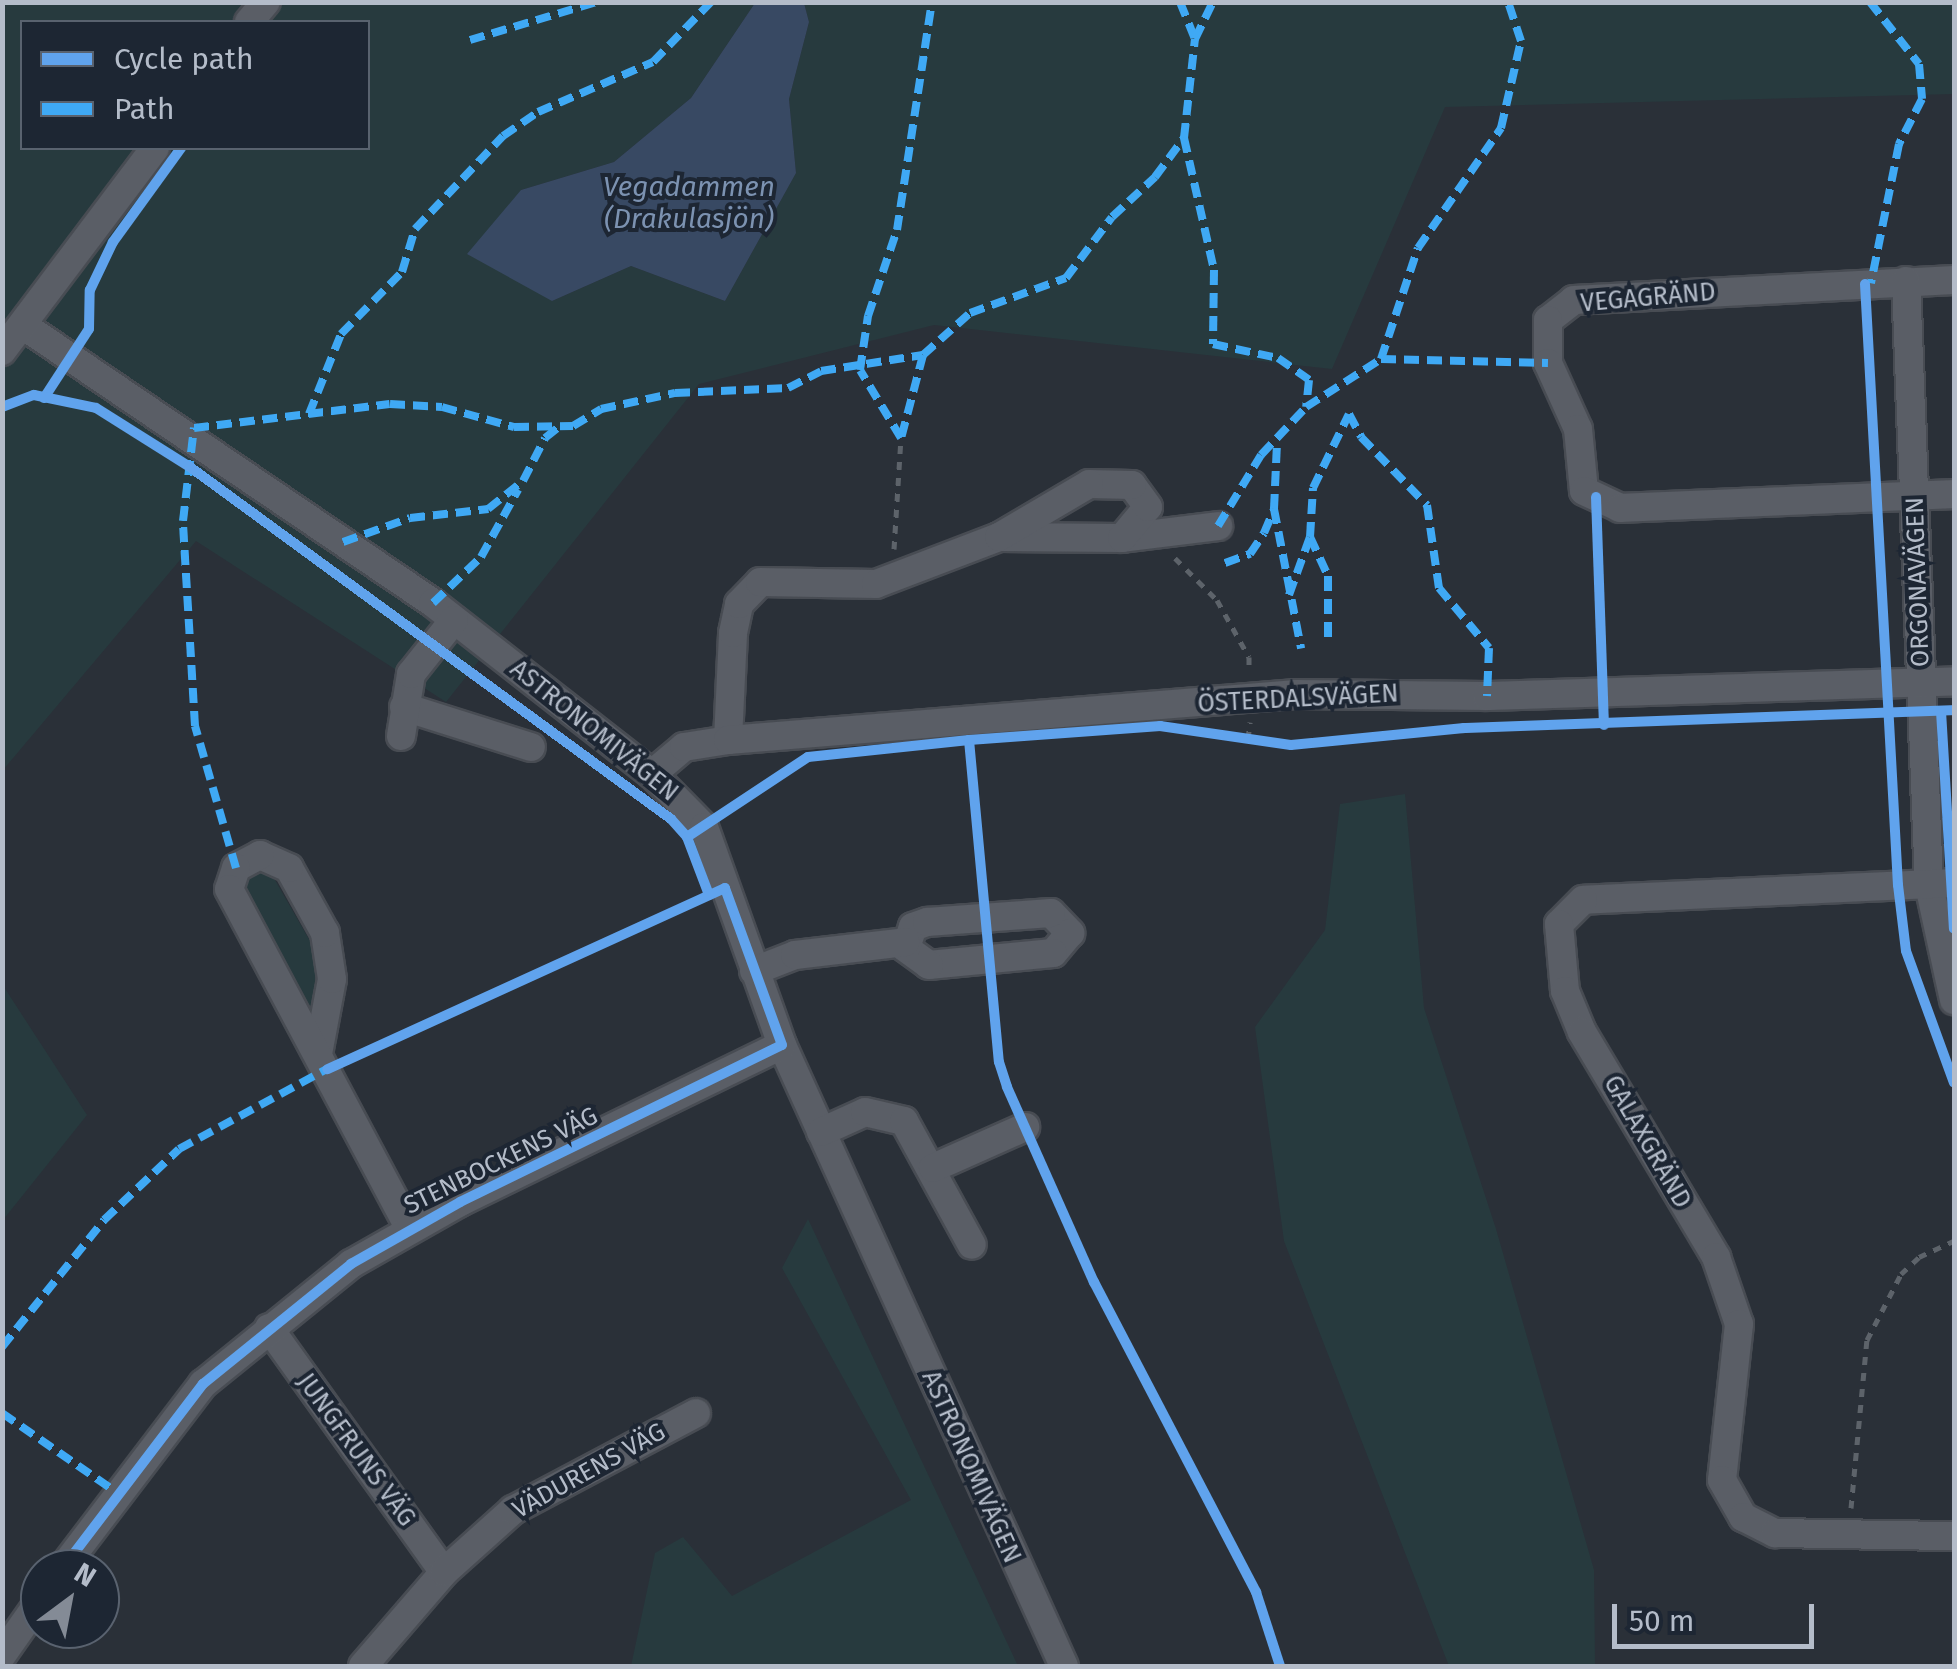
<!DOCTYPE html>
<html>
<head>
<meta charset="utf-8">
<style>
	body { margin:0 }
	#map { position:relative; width:1957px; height:1669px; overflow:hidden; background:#2a3038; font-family:"Fira Sans",sans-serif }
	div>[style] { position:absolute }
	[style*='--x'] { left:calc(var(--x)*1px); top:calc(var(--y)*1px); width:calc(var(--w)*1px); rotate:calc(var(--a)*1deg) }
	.green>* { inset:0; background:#273a3e }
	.water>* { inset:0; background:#384963 }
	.path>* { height:5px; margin-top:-2.5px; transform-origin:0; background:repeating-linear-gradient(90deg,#5d636a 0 8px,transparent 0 16px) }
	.roads { filter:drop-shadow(2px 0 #484c53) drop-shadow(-2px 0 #484c53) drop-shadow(0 2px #484c53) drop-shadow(0 -2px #484c53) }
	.minor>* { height:28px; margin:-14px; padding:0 14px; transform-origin:14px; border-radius:14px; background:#5a5e66 }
	.quiet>* { height:8px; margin-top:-4px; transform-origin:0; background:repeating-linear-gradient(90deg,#3fa9f5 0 15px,transparent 0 23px) }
	.cycleway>* { height:10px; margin:-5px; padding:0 5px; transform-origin:5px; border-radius:5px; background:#60a3ed }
	span { translate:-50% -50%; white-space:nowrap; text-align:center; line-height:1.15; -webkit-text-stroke:8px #1d2633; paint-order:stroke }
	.street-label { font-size:25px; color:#b4bcc9 }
	.water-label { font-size:28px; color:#7c92b1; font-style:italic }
	.frame { position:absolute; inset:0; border:5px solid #b4bcc9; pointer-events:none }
	.legend { position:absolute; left:20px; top:20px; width:350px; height:130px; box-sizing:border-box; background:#1d2633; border:2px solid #59626f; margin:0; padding:12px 18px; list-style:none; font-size:30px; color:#b4bcc9 }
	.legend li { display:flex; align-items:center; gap:20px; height:50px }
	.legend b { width:50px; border:2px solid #59626f }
	.north { position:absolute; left:20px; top:1549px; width:100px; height:100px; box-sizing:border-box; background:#1d2633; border:2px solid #59626f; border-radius:50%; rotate:32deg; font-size:28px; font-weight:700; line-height:40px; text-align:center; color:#b4bcc9 }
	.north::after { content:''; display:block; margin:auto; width:35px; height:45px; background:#848b96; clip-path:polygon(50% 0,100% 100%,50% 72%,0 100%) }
	.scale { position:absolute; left:1612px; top:1604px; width:202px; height:45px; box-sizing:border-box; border:5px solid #b4bcc9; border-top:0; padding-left:12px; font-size:30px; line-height:35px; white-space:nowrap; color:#b4bcc9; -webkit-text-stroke:8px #1d2633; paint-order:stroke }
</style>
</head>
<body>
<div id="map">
	<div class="green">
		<i style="clip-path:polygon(evenodd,3px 3px,755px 3px,691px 98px,614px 162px,521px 190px,552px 301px,631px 266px,725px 301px,796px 173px,789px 99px,809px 22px,804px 3px,1954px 3px,1954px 94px,1445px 107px,1332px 369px,934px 325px,699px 384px,446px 702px,196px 541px,3px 770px,3px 3px,22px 22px,368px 22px,368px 148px,22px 148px,22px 22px)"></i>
		<i style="clip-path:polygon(1405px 794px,1424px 1008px,1496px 1229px,1594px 1570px,1595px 1666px,1449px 1666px,1284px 1241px,1255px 1027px,1325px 930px,1340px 804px)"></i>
		<i style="clip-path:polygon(267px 866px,322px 962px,310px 1010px,238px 889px,241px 871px)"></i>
		<i style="clip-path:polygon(2px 984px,87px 1115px,3px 1220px,2px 1220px)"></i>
		<i style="clip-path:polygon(808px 1219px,1018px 1666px,631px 1666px,655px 1553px,683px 1537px,732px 1596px,911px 1500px,782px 1268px)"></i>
	</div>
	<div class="water">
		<i style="clip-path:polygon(755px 3px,804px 3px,809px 22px,789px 99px,796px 173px,725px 301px,631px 266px,552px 301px,467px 254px,521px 190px,614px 162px,691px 98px)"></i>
	</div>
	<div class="path">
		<i style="--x:894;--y:549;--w:111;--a:-86.4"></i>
		<i style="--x:1175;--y:558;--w:59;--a:45"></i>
		<i style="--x:1217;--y:600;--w:65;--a:60.7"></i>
		<i style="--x:1249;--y:657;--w:14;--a:90"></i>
		<i style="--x:1248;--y:739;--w:17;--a:-83"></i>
		<i style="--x:970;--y:744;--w:149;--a:84.6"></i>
		<i style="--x:992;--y:983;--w:79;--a:84.9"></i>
		<i style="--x:999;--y:1062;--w:45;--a:69.1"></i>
		<i style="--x:1035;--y:1151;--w:144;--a:65.8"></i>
		<i style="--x:1094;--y:1282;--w:350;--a:62.4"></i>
		<i style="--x:1256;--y:1592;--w:78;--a:72"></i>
		<i style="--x:1851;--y:1508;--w:169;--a:-84.6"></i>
		<i style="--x:1867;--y:1340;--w:74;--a:-62.7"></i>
		<i style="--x:1901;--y:1274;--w:25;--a:-43"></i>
		<i style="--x:1919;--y:1257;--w:38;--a:-25"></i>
	</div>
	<div class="roads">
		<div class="minor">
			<i style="--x:249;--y:22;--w:26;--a:-50"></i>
			<i style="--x:1954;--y:280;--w:381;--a:177"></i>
			<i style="--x:1574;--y:300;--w:33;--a:142"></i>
			<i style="--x:1548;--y:320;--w:43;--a:90"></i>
			<i style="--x:1548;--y:363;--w:72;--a:65.6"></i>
			<i style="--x:1578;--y:429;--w:62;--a:84.5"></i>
			<i style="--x:1584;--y:491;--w:40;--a:25"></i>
			<i style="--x:1620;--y:508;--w:334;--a:-2.4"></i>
			<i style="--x:1906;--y:281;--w:604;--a:87.82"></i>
			<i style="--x:1929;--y:885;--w:118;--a:77.7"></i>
			<i style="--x:24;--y:326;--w:494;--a:34.1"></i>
			<i style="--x:433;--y:603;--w:278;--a:38"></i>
			<i style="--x:652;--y:774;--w:74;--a:45.5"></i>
			<i style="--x:704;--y:827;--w:232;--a:70.3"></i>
			<i style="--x:782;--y:1045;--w:682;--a:65.58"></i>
			<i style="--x:2;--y:351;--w:254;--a:-53"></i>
			<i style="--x:1122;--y:538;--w:97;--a:-7.1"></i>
			<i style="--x:404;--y:707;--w:133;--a:17.5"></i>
			<i style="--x:401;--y:736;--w:63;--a:-80.8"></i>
			<i style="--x:411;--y:674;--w:69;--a:-51.5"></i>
			<i style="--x:728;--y:740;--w:107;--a:-87.3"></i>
			<i style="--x:733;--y:633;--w:30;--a:-78"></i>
			<i style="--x:739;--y:604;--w:30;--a:-46"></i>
			<i style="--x:760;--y:582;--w:116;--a:1"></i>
			<i style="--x:876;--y:584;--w:132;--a:-20.9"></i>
			<i style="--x:999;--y:537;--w:123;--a:0.5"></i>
			<i style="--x:1122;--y:538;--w:40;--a:-50"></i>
			<i style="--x:1148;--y:507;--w:27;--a:-126"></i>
			<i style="--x:1132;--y:485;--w:43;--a:-178.7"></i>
			<i style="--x:1089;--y:484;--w:104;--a:149.5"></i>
			<i style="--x:652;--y:774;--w:42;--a:-40.2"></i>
			<i style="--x:684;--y:747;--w:45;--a:-9"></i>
			<i style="--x:728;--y:740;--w:570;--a:-4.63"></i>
			<i style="--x:1296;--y:694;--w:191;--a:0.6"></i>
			<i style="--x:1487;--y:696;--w:467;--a:-1.8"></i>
			<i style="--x:1954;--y:883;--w:371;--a:177.4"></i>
			<i style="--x:1583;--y:900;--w:34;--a:135"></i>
			<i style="--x:1559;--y:924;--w:67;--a:84.9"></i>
			<i style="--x:1565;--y:991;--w:44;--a:67.5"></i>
			<i style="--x:1582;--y:1032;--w:262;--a:59.2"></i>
			<i style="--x:1716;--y:1257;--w:71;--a:71.1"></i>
			<i style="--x:1739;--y:1324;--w:157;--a:96.2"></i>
			<i style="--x:1722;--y:1480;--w:43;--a:60.4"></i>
			<i style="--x:1743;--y:1517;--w:36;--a:27"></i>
			<i style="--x:1775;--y:1533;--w:179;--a:1"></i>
			<i style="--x:1051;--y:913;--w:28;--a:46"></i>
			<i style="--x:1070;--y:933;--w:26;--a:130"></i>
			<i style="--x:1053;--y:953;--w:125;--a:174.5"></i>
			<i style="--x:929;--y:965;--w:29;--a:-144"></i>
			<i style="--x:906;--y:948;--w:22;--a:-72"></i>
			<i style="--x:913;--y:927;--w:15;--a:-20"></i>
			<i style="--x:927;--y:922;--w:124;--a:-4.2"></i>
			<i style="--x:754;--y:971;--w:44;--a:-21.3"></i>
			<i style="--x:795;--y:955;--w:111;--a:-6.7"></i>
			<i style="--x:318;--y:1054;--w:76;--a:-79.4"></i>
			<i style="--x:332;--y:979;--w:47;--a:-98.7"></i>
			<i style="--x:325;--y:933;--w:74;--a:-119"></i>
			<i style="--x:289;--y:868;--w:32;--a:-156"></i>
			<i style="--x:260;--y:855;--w:27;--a:152"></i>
			<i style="--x:236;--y:868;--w:22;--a:108"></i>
			<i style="--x:229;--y:889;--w:384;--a:62"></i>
			<i style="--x:821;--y:1132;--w:48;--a:-24.4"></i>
			<i style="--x:865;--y:1112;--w:40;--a:13"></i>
			<i style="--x:904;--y:1121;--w:141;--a:61.3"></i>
			<i style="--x:933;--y:1168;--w:101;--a:-24"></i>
			<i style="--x:269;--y:1328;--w:300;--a:54.4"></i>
			<i style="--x:62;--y:1569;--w:233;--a:-52.7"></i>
			<i style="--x:203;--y:1384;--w:191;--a:-39"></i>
			<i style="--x:351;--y:1264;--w:125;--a:-29.6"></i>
			<i style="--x:460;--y:1202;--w:358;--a:-26"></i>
			<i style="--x:2;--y:1655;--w:66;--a:-54.9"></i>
			<i style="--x:363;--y:1666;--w:124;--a:-49.2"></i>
			<i style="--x:444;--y:1572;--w:93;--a:-41.9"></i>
			<i style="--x:513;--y:1510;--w:207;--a:-27.9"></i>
		</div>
	</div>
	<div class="quiet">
		<i style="--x:1180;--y:2;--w:40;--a:68"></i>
		<i style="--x:1870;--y:2;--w:79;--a:51.7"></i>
		<i style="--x:1919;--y:64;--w:35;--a:85"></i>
		<i style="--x:1922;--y:99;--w:51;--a:117.1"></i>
		<i style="--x:1899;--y:144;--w:142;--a:101.4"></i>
		<i style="--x:470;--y:40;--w:133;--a:-16.7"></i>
		<i style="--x:1184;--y:138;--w:135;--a:77.2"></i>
		<i style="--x:1214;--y:270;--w:74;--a:90.8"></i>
		<i style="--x:1213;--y:344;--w:66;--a:12.2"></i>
		<i style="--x:1278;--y:358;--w:38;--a:35"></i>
		<i style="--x:1309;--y:380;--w:27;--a:96"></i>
		<i style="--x:923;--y:355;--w:86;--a:104.8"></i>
		<i style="--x:901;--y:438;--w:79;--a:-121.1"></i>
		<i style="--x:860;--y:370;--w:55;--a:-81.6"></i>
		<i style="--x:868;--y:316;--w:91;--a:-71.4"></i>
		<i style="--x:897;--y:230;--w:231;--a:-81.3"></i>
		<i style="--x:1381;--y:359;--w:117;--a:-71.6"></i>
		<i style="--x:1418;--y:248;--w:146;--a:-55.3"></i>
		<i style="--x:1501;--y:128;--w:89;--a:-77.1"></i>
		<i style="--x:1521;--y:41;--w:41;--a:-108.4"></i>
		<i style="--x:309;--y:414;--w:86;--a:-68.2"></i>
		<i style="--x:341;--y:334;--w:87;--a:-45.5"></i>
		<i style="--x:402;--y:272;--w:45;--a:-73.2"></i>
		<i style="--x:415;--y:229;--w:128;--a:-46.6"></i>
		<i style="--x:503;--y:136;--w:42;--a:-34.4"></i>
		<i style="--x:538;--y:112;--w:125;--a:-23.5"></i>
		<i style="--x:653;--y:62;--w:83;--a:-46"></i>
		<i style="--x:1274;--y:509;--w:142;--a:79"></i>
		<i style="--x:1218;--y:526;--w:83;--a:-58.8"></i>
		<i style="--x:1261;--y:455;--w:66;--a:-46.8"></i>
		<i style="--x:1306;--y:407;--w:89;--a:-32.6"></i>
		<i style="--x:1381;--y:359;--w:167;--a:1.4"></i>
		<i style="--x:1310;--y:537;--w:43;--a:65.2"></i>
		<i style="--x:1328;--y:576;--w:65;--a:90"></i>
		<i style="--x:343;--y:542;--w:71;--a:-19.7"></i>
		<i style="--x:410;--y:518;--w:79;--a:-6.6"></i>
		<i style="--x:488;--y:509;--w:45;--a:-38.7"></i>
		<i style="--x:523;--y:481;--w:48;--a:-62.9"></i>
		<i style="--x:545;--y:438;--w:19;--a:-39"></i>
		<i style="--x:1225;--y:563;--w:27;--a:-20"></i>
		<i style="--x:1250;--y:554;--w:25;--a:-56"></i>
		<i style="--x:1264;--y:533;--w:26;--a:-67"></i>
		<i style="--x:1274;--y:509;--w:67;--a:-87.4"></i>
		<i style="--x:1289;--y:595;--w:62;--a:-70.1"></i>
		<i style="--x:1310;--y:537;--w:49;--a:-86.5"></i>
		<i style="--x:1313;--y:488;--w:82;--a:-64.1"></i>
		<i style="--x:1349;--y:414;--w:26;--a:62"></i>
		<i style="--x:1361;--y:437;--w:95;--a:45.9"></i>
		<i style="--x:1427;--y:505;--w:84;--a:81.8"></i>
		<i style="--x:1439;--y:588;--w:78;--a:50.2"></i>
		<i style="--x:1489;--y:648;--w:48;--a:92.4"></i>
		<i style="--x:433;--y:603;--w:66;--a:-43.8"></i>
		<i style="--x:481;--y:557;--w:77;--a:-61.1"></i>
		<i style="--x:236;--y:868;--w:148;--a:-106.1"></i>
		<i style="--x:195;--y:726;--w:205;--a:-93.4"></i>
		<i style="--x:183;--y:521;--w:94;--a:-83.3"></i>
		<i style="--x:194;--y:428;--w:197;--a:-7"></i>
		<i style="--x:390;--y:404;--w:52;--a:3.3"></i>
		<i style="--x:442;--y:407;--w:75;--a:15.5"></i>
		<i style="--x:514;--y:427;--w:59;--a:-1"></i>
		<i style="--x:573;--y:426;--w:33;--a:-31"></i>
		<i style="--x:601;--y:409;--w:76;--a:-12.2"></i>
		<i style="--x:675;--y:393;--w:113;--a:-2.5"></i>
		<i style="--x:788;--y:388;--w:37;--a:-27"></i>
		<i style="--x:821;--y:371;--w:103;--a:-8.9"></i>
		<i style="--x:923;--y:355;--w:63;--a:-41.8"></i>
		<i style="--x:970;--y:313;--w:102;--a:-20"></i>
		<i style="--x:1066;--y:278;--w:76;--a:-53"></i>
		<i style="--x:1112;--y:217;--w:59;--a:-42.9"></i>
		<i style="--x:1155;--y:177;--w:49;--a:-53.4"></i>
		<i style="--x:1184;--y:138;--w:100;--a:-83.7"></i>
		<i style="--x:1195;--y:39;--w:41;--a:-64.1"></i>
		<i style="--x:2;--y:1347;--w:163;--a:-51.2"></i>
		<i style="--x:104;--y:1220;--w:103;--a:-43.4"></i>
		<i style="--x:179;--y:1149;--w:168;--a:-28.4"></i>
		<i style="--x:2;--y:1413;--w:139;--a:34.7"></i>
	</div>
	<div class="cycleway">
		<i style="--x:1865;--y:284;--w:602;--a:86.86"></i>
		<i style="--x:1898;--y:885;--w:66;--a:83.1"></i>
		<i style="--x:1906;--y:951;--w:140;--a:70"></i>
		<i style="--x:44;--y:398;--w:82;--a:-56.9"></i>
		<i style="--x:89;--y:329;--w:39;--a:-89"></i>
		<i style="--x:90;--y:290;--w:53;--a:-64.4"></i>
		<i style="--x:113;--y:242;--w:116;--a:-54.1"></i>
		<i style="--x:2;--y:407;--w:34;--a:-21"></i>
		<i style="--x:34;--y:395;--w:63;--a:11.8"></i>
		<i style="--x:96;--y:408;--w:111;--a:32.1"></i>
		<i style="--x:190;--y:467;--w:596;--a:36.2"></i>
		<i style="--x:671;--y:819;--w:24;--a:48"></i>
		<i style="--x:687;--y:837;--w:62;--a:69.2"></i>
		<i style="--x:1596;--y:497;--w:228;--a:88"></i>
		<i style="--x:1941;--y:711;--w:218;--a:86.6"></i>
		<i style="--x:969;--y:740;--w:323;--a:84.7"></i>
		<i style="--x:999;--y:1062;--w:26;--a:72"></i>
		<i style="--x:1007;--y:1087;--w:214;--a:66"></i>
		<i style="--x:1094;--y:1282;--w:350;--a:62.4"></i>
		<i style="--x:1256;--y:1592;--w:78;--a:72"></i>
		<i style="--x:687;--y:837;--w:145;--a:-33.5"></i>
		<i style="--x:808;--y:757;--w:162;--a:-6"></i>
		<i style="--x:969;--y:740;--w:192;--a:-4.2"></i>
		<i style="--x:1160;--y:726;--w:132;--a:8.3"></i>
		<i style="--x:1291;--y:745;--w:174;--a:-5.6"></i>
		<i style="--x:1464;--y:728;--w:490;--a:-2.1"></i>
		<i style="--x:62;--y:1569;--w:233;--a:-52.7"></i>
		<i style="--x:203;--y:1384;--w:191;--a:-39"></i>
		<i style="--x:351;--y:1264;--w:125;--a:-29.6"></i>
		<i style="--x:460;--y:1202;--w:358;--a:-26"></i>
		<i style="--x:782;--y:1045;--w:167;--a:-110"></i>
		<i style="--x:725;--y:888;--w:437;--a:155.5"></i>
	</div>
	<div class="street-label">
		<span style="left:1648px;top:298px;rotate:-5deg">VEGAGRÄND</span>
		<span style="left:1918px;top:582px;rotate:-92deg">ORGONAVÄGEN</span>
		<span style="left:1298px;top:699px;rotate:-3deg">ÖSTERDALSVÄGEN</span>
		<span style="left:594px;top:731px;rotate:39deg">ASTRONOMIVÄGEN</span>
		<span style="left:1647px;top:1142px;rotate:60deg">GALAXGRÄND</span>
		<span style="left:501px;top:1161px;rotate:-26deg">STENBOCKENS VÄG</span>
		<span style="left:356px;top:1450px;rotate:54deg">JUNGFRUNS VÄG</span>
		<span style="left:971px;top:1467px;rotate:66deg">ASTRONOMIVÄGEN</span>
		<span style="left:589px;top:1471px;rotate:-29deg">VÄDURENS VÄG</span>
	</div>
	<div class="water-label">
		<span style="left:689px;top:203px">Vegadammen<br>(Drakulasjön)</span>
	</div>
	<div class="frame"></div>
	<ul class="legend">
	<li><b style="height:12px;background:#60a3ed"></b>Cycle path</li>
	<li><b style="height:12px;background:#3fa9f5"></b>Path</li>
	</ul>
	<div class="north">N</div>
	<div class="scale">50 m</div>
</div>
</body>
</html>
